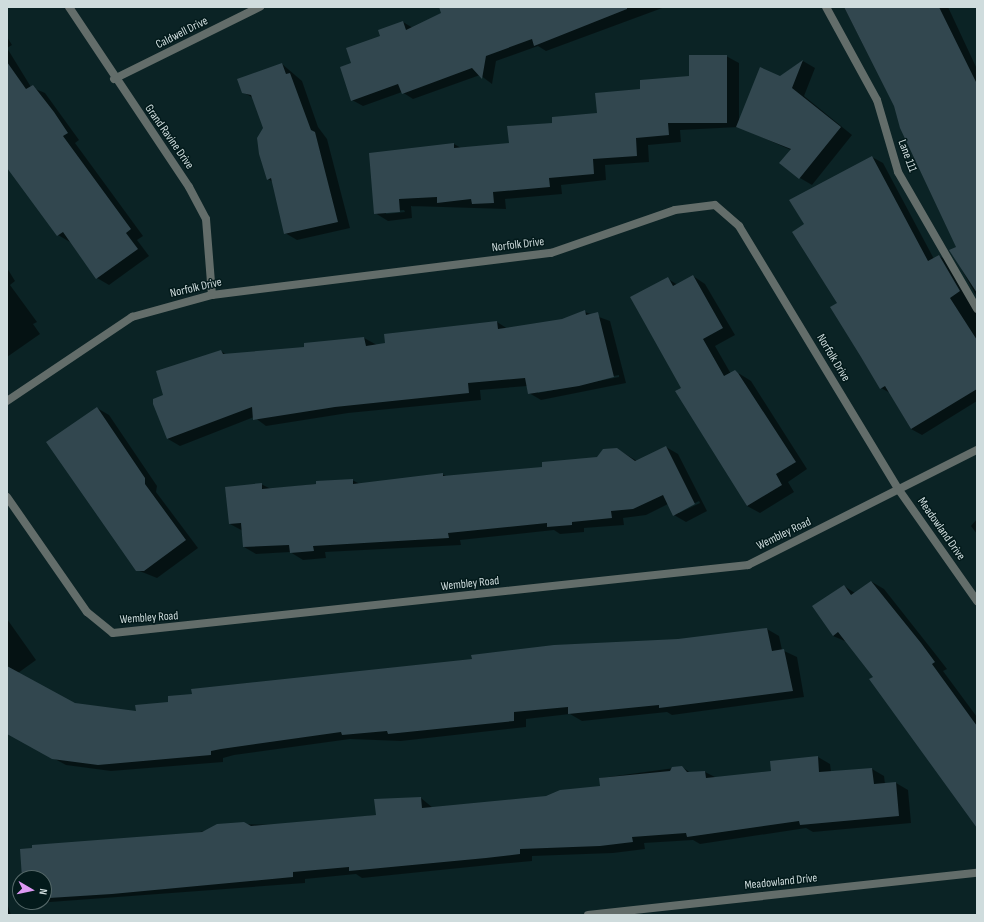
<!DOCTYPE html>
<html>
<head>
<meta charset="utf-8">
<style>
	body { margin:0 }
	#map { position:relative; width:984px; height:922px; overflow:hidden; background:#0b2325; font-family:"Sofia Sans Condensed",sans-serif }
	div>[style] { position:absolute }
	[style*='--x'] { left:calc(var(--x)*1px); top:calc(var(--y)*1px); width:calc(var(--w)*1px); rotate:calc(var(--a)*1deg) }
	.shadow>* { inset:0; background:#0007 }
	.building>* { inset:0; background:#32474f }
	.lane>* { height:8px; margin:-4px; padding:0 4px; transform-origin:4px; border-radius:4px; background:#636d6a }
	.street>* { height:8px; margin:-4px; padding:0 4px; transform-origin:4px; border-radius:4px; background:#636d6a }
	span { translate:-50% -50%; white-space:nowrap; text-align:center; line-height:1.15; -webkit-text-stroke:3px #031a1b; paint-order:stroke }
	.street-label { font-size:12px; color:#cfdcdd }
	.frame { position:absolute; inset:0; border:8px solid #cfdcdd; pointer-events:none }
	.north { position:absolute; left:12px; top:870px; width:40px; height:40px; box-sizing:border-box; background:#031a1b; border:1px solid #556869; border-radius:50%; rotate:99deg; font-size:11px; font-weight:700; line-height:16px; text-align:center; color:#cfdcdd }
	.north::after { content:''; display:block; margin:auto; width:14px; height:18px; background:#dd99f3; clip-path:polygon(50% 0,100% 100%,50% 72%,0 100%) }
</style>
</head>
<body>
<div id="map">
	<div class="shadow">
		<i style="clip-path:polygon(447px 7px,665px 7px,546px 51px,538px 46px,496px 61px,492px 84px,480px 75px,413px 99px,402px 92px,363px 106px,352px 100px,353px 64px,382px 36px,403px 22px,413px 28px,443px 13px)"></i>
		<i style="clip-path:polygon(844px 7px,948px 7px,977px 69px,977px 297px,951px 250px,957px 247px,895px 106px)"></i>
		<i style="clip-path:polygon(7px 37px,12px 45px,7px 48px,31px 87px,45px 93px,79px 140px,75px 143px,143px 236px,137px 240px,149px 256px,109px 285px,97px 278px,70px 242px,58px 235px,7px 166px)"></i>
		<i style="clip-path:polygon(evenodd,726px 56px,739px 63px,739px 122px,780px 77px,803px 61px,815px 68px,804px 96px,852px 135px,812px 185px,800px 178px,791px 150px,739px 127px,680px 130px,681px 142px,648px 145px,649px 162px,605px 165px,606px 180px,561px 185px,562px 194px,505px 199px,506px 209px,411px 206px,412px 218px,388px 221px,375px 213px,454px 144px,461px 148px,510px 144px,553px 124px,598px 114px,641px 90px,690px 77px,726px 56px,404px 210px,405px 212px,386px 214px,386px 212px,404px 210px)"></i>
		<i style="clip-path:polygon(282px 64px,302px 81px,318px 127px,327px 139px,350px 228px,297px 240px,285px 233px,273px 182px,268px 179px,264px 128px,253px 98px,243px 92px)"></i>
		<i style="clip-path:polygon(872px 157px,883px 163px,934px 259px,939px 256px,950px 262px,977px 309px,977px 401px,922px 435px,911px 429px,890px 393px,881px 388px,838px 303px,805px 225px)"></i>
		<i style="clip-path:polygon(7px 268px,15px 281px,10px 285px,37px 322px,33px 324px,40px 334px,7px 357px)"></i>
		<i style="clip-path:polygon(693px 276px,705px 284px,735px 335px,715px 346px,731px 374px,735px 371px,751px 381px,807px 469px,788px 482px,794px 492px,760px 513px,747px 506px,682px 388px,668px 279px,678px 285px)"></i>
		<i style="clip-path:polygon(evenodd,585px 312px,610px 321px,626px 383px,541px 400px,529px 393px,527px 386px,480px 390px,481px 400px,348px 413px,266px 426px,254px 417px,180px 446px,168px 439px,164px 396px,221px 351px,227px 355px,305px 348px,364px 338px,377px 345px,497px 322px,508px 329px,562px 320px,585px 312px,619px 375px,619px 377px,538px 393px,538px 391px,619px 375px)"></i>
		<i style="clip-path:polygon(97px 408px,109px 415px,157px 486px,156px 492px,198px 548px,157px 578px,137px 570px)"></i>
		<i style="clip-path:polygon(evenodd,666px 447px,678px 454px,707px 511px,686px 522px,674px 515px,668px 504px,646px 515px,623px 518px,624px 525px,584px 528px,584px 532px,560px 534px,554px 530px,460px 540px,461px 545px,325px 552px,326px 558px,303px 560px,290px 552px,256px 554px,244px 547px,243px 531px,230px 524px,261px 484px,271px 489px,352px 480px,360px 484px,442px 474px,448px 477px,543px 468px,597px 458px,617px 449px,637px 461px,666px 447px,699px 501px,700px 503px,679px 513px,679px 511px,699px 501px)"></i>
		<i style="clip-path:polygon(977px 519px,977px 534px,971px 526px)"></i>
		<i style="clip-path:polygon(872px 582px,884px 589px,933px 651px,947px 669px,943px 671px,977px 717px,977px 824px,874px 677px,847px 642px,833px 636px,844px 586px,855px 593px)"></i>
		<i style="clip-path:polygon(7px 619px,36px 660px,18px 673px,75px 704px,137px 712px,169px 702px,767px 629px,779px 636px,782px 650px,797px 657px,804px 697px,672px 715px,667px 712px,582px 721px,570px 714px,526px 719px,526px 727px,401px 741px,350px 739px,234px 755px,223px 758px,223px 762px,111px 771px,66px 765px,7px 733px)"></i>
		<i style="clip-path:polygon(818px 757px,830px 764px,831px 772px,872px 769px,884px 776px,885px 784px,896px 783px,908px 790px,911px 823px,813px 832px,806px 828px,700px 844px,693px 840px,644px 843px,645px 849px,613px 853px,532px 856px,532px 861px,499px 864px,362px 878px,356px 874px,305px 879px,305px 883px,37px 903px,44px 902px,44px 878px,23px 878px,231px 824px,283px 825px,377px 815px,421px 798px,433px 808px,546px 797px,601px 787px,601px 778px,682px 767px,691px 773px,705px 772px,717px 778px,772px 772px)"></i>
		<i style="clip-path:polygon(7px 903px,11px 915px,7px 915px)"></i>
	</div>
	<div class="building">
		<i style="clip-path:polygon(439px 7px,627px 7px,627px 9px,534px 46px,532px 39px,486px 56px,482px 79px,472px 68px,402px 94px,398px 84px,351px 101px,340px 67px,351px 63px,346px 48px,380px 36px,378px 30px,403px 21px,406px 30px,441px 13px)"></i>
		<i style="clip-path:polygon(844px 7px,939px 7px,977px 84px,977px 293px,949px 250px,956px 247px,900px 128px,894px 106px)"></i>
		<i style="clip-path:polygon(689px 55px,727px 55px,727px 123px,668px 123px,669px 135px,636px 138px,637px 156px,593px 159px,594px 174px,549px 178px,550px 187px,493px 192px,494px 203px,472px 204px,471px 199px,437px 203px,437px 197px,399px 199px,400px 212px,374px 214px,369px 153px,454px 143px,454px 148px,509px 143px,507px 126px,552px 123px,552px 117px,597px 113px,595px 93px,640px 89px,640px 80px,689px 76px)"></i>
		<i style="clip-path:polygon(803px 60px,792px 88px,841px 127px,799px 179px,779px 163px,791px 149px,736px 127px,760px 67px,780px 76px)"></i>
		<i style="clip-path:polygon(7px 62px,26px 89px,33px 85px,54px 112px,68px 133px,63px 136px,131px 229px,126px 233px,138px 249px,96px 279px,63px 232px,57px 236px,7px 168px)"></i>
		<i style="clip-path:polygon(282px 63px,286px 74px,290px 73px,311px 130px,315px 132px,338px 222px,284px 234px,271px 178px,267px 180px,259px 154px,257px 138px,263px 128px,251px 95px,242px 93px,237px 79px)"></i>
		<i style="clip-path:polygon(872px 156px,928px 261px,939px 255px,960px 291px,950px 298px,977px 340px,977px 389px,911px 429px,885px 386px,880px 389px,861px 357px,830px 307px,837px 303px,792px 232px,804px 224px,789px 200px)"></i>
		<i style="clip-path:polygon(693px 275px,723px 328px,703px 339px,724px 376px,735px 370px,738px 373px,796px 462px,776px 474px,782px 485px,747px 506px,675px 391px,681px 388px,630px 297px,668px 277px,673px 286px)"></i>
		<i style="clip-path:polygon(585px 310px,586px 315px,598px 312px,614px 377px,579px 386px,528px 394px,525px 378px,468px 383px,469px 393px,335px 407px,253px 420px,252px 407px,167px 439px,153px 404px,153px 399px,163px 395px,156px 371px,221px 350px,223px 354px,304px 347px,304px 343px,364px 337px,366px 346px,385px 343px,384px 334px,497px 321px,498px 329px,562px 319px)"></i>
		<i style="clip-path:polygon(97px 407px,145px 478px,145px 484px,186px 540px,144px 571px,136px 571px,46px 442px)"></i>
		<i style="clip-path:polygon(666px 446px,695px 504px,673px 516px,663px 495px,633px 509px,611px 511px,612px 518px,572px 522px,572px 525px,547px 527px,547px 523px,448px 533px,449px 538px,313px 546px,314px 551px,290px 553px,289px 545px,243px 547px,241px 523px,229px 524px,225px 487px,262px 483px,262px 489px,316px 484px,316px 481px,353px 479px,353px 484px,443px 473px,443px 476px,497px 471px,542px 467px,542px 462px,597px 457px,603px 449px,617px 448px,635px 461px)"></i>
		<i style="clip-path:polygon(871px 581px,921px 643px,935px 662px,932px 664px,977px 726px,977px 828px,869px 679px,873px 677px,838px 632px,833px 636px,812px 606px,844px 585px,851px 595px)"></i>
		<i style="clip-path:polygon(767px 628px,772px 651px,784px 649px,793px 691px,659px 708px,659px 705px,568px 714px,568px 707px,514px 712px,514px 721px,388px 734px,387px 731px,342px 735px,341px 732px,221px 749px,211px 751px,211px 755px,98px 765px,52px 759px,7px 734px,7px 666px,75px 703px,136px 711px,135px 705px,168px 702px,168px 696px,192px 694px,191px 689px,472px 659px,471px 655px,554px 645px,678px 639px)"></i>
		<i style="clip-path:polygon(818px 756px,819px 772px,872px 768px,874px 784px,896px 782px,899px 816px,800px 825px,799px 821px,687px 837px,686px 833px,632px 837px,633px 842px,600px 846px,520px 849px,520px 854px,486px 858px,349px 871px,349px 867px,293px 872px,293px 877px,112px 894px,49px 898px,44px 878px,22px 878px,20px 849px,32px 848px,32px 845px,202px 832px,217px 824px,244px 822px,251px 826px,376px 815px,374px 799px,421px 797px,422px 808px,546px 796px,560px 790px,600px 786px,599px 778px,670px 771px,672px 767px,682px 766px,687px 772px,705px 771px,706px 778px,771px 771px,770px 761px)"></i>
	</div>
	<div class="lane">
		<i style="--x:826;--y:7;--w:106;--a:61.3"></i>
		<i style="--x:877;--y:100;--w:75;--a:73.7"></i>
		<i style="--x:898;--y:172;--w:158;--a:60"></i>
	</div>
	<div class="street">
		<i style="--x:69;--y:7;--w:216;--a:56.3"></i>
		<i style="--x:189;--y:187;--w:36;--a:62"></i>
		<i style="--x:206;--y:219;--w:76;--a:85.5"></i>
		<i style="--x:114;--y:79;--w:163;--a:-26.3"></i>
		<i style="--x:7;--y:401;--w:151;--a:-33.9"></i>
		<i style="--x:132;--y:317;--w:83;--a:-15.4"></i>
		<i style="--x:212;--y:295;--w:342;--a:-7.1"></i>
		<i style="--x:551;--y:253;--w:131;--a:-19.1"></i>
		<i style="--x:675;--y:210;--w:40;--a:-7.1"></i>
		<i style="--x:715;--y:205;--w:32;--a:41"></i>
		<i style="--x:739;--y:226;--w:309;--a:58.8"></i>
		<i style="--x:899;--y:490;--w:136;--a:54.9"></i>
		<i style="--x:7;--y:497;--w:140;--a:55.2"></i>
		<i style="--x:87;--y:612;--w:33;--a:39"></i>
		<i style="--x:113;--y:633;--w:639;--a:-6.11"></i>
		<i style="--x:748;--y:565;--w:256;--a:-26.7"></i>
		<i style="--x:588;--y:915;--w:391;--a:-6.2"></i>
	</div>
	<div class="street-label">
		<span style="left:182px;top:33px;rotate:-27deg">Caldwell Drive</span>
		<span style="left:169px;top:137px;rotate:55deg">Grand Ravine Drive</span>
		<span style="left:907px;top:156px;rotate:70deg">Lane 111</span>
		<span style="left:518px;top:245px;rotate:-7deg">Norfolk Drive</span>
		<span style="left:196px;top:288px;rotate:-13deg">Norfolk Drive</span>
		<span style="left:833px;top:358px;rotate:59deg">Norfolk Drive</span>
		<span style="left:941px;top:529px;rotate:55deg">Meadowland Drive</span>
		<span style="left:784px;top:534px;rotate:-26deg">Wembley Road</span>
		<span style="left:470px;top:584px;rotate:-6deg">Wembley Road</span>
		<span style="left:149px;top:618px;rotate:-4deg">Wembley Road</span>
		<span style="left:781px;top:882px;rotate:-6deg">Meadowland Drive</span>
	</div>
	<div class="frame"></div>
	<div class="north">N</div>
</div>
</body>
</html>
